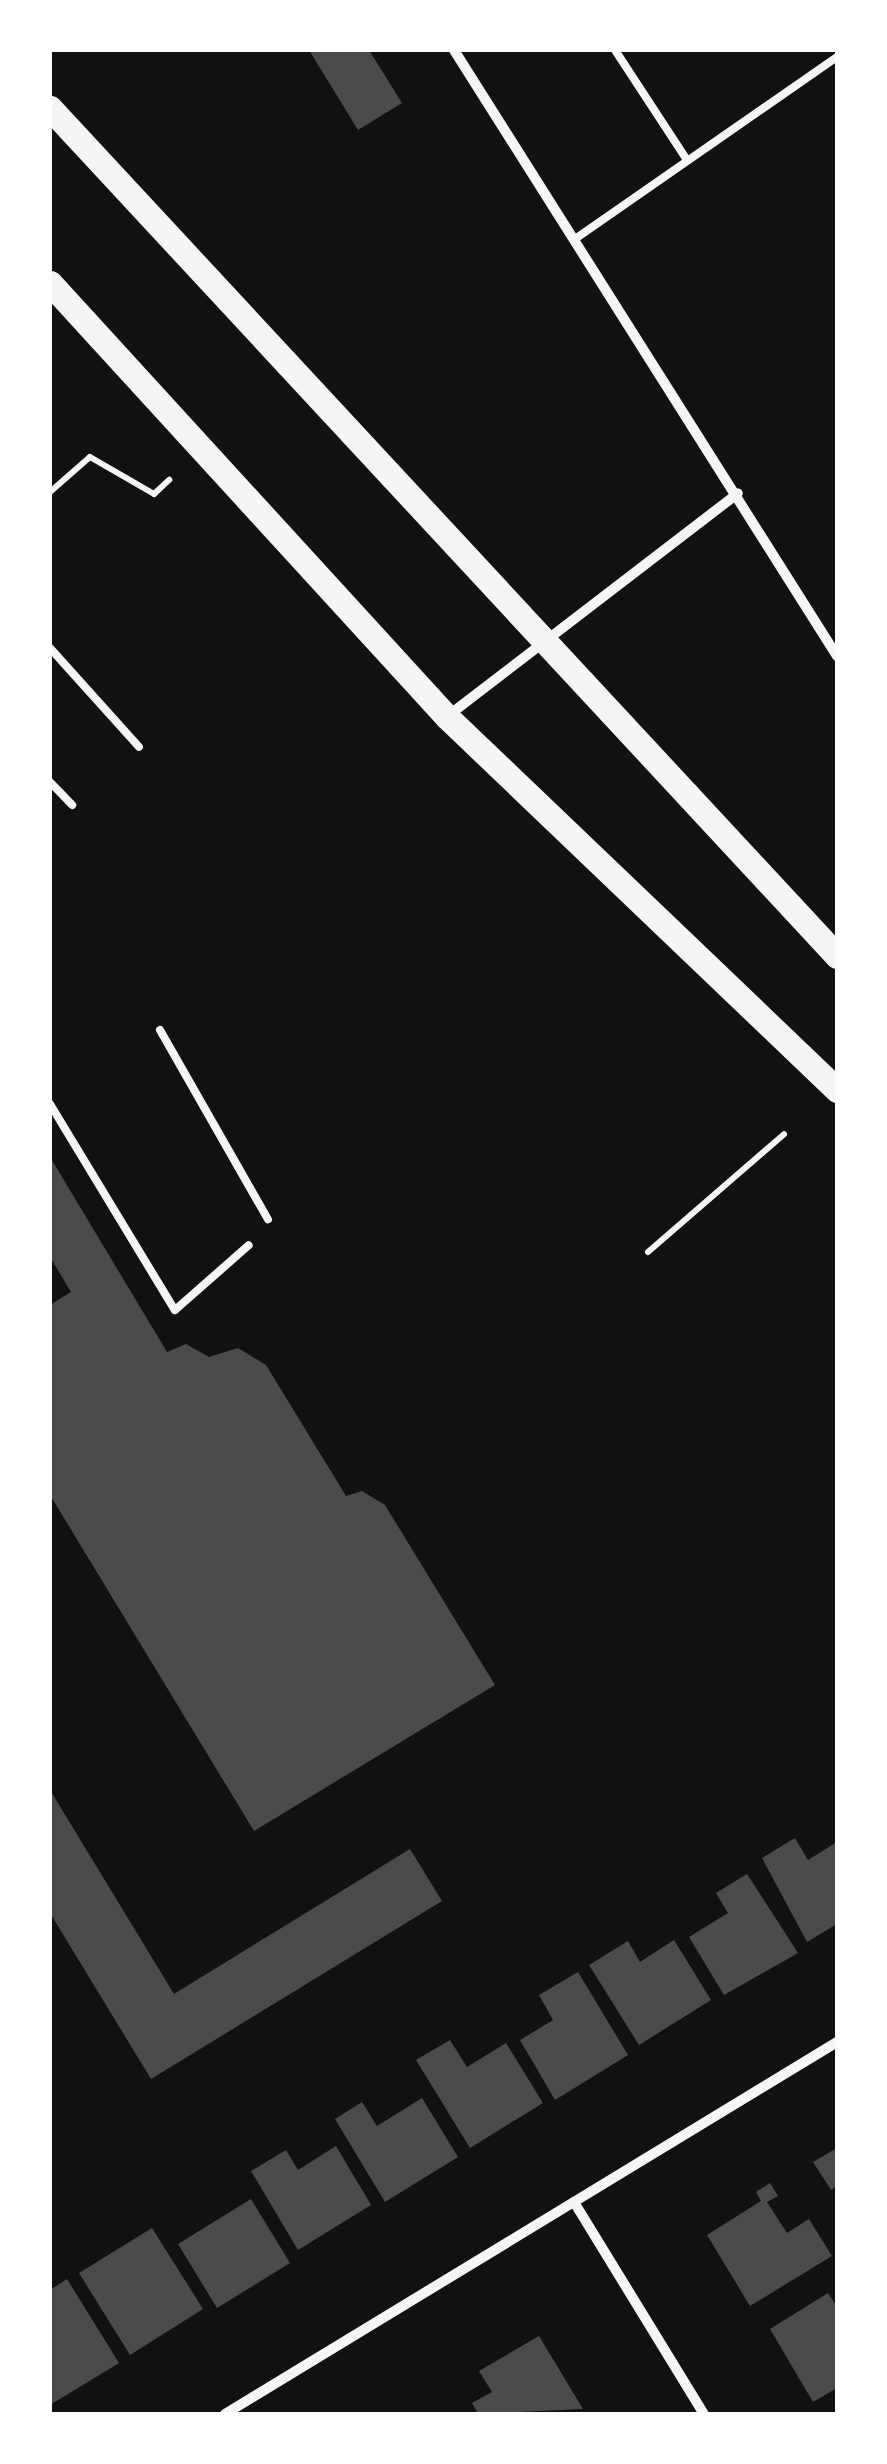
<!DOCTYPE html>
<html>
<head>
<meta charset="utf-8">
<style>
	body { margin:0 }
	#map { position:relative; width:887px; height:2464px; overflow:hidden; background:#111; font-family:Figtree,sans-serif }
	div>[style] { position:absolute }
	[style*='--x'] { left:calc(var(--x)*1px); top:calc(var(--y)*1px); width:calc(var(--w)*1px); rotate:calc(var(--a)*1deg) }
	.building>* { inset:0; background:#4a4a4a }
	.path>* { height:6px; margin:-3px; padding:0 3px; transform-origin:3px; border-radius:3px; background:#f5f5f5 }
	.service>* { height:8px; margin:-4px; padding:0 4px; transform-origin:4px; border-radius:4px; background:#f5f5f5 }
	.minor>* { height:10px; margin:-5px; padding:0 5px; transform-origin:5px; border-radius:5px; background:#f5f5f5 }
	.primary>* { height:25px; margin:-12.5px; padding:0 12.5px; transform-origin:12.5px; border-radius:12.5px; background:#f5f5f5 }
	span { translate:-50% -50%; white-space:nowrap; text-align:center; line-height:1.15; -webkit-text-stroke:10px #fff; paint-order:stroke }
	.frame { position:absolute; inset:0; border:52px solid #fff; pointer-events:none }
</style>
</head>
<body>
<div id="map">
	<div class="building">
		<i style="clip-path:polygon(309px 50px,369px 50px,402px 103px,358px 130px)"></i>
		<i style="clip-path:polygon(50px 1157px,167px 1352px,186px 1344px,209px 1357px,238px 1348px,266px 1365px,346px 1496px,362px 1491px,385px 1505px,495px 1685px,254px 1831px,50px 1495px,50px 1305px,71px 1292px,50px 1257px)"></i>
		<i style="clip-path:polygon(50px 1790px,174px 1994px,410px 1849px,442px 1901px,151px 2079px,50px 1913px)"></i>
		<i style="clip-path:polygon(795px 1838px,808px 1860px,837px 1842px,837px 1924px,807px 1942px,762px 1858px)"></i>
		<i style="clip-path:polygon(747px 1874px,798px 1953px,724px 1995px,689px 1937px,728px 1913px,716px 1893px)"></i>
		<i style="clip-path:polygon(674px 1940px,711px 2000px,639px 2045px,589px 1965px,628px 1941px,640px 1962px)"></i>
		<i style="clip-path:polygon(578px 1972px,628px 2055px,555px 2100px,520px 2040px,553px 2020px,539px 1995px)"></i>
		<i style="clip-path:polygon(450px 2040px,467px 2067px,506px 2043px,543px 2103px,470px 2148px,416px 2060px)"></i>
		<i style="clip-path:polygon(422px 2098px,458px 2157px,385px 2202px,335px 2119px,362px 2102px,377px 2126px)"></i>
		<i style="clip-path:polygon(336px 2146px,371px 2205px,298px 2250px,251px 2171px,286px 2150px,298px 2170px)"></i>
		<i style="clip-path:polygon(837px 2148px,837px 2186px,831px 2190px,813px 2162px)"></i>
		<i style="clip-path:polygon(770px 2183px,778px 2196px,767px 2202px,787px 2233px,809px 2219px,832px 2256px,750px 2306px,707px 2235px,761px 2201px,756px 2192px)"></i>
		<i style="clip-path:polygon(251px 2199px,290px 2263px,217px 2308px,178px 2244px)"></i>
		<i style="clip-path:polygon(152px 2228px,203px 2309px,130px 2355px,79px 2273px)"></i>
		<i style="clip-path:polygon(67px 2279px,119px 2363px,50px 2405px,50px 2290px)"></i>
		<i style="clip-path:polygon(828px 2293px,837px 2307px,837px 2388px,813px 2402px,770px 2329px)"></i>
		<i style="clip-path:polygon(539px 2336px,583px 2409px,478px 2414px,472px 2403px,492px 2392px,479px 2371px)"></i>
	</div>
	<div class="path">
		<i style="--x:50;--y:492;--w:53;--a:-41.2"></i>
		<i style="--x:90;--y:457;--w:74;--a:30"></i>
		<i style="--x:154;--y:494;--w:21;--a:-43"></i>
		<i style="--x:648;--y:1252;--w:180;--a:-40.9"></i>
	</div>
	<div class="service">
		<i style="--x:615;--y:50;--w:131;--a:56.8"></i>
		<i style="--x:575;--y:239;--w:319;--a:-34.8"></i>
		<i style="--x:50;--y:648;--w:133;--a:48"></i>
		<i style="--x:50;--y:782;--w:32;--a:46"></i>
		<i style="--x:160;--y:1030;--w:218;--a:60.3"></i>
		<i style="--x:50;--y:1104;--w:241;--a:58.8"></i>
		<i style="--x:175;--y:1310;--w:98;--a:-41.3"></i>
	</div>
	<div class="minor">
		<i style="--x:454;--y:50;--w:717;--a:57.71"></i>
		<i style="--x:449;--y:715;--w:364;--a:-37.5"></i>
		<i style="--x:574;--y:2202;--w:249;--a:58.5"></i>
		<i style="--x:225;--y:2414;--w:716;--a:-31.29"></i>
	</div>
	<div class="primary">
		<i style="--x:50;--y:108;--w:1157;--a:47.14"></i>
		<i style="--x:50;--y:283;--w:588;--a:47.55"></i>
		<i style="--x:447;--y:717;--w:540;--a:43.72"></i>
	</div>
	<div class="frame"></div>
</div>
</body>
</html>
